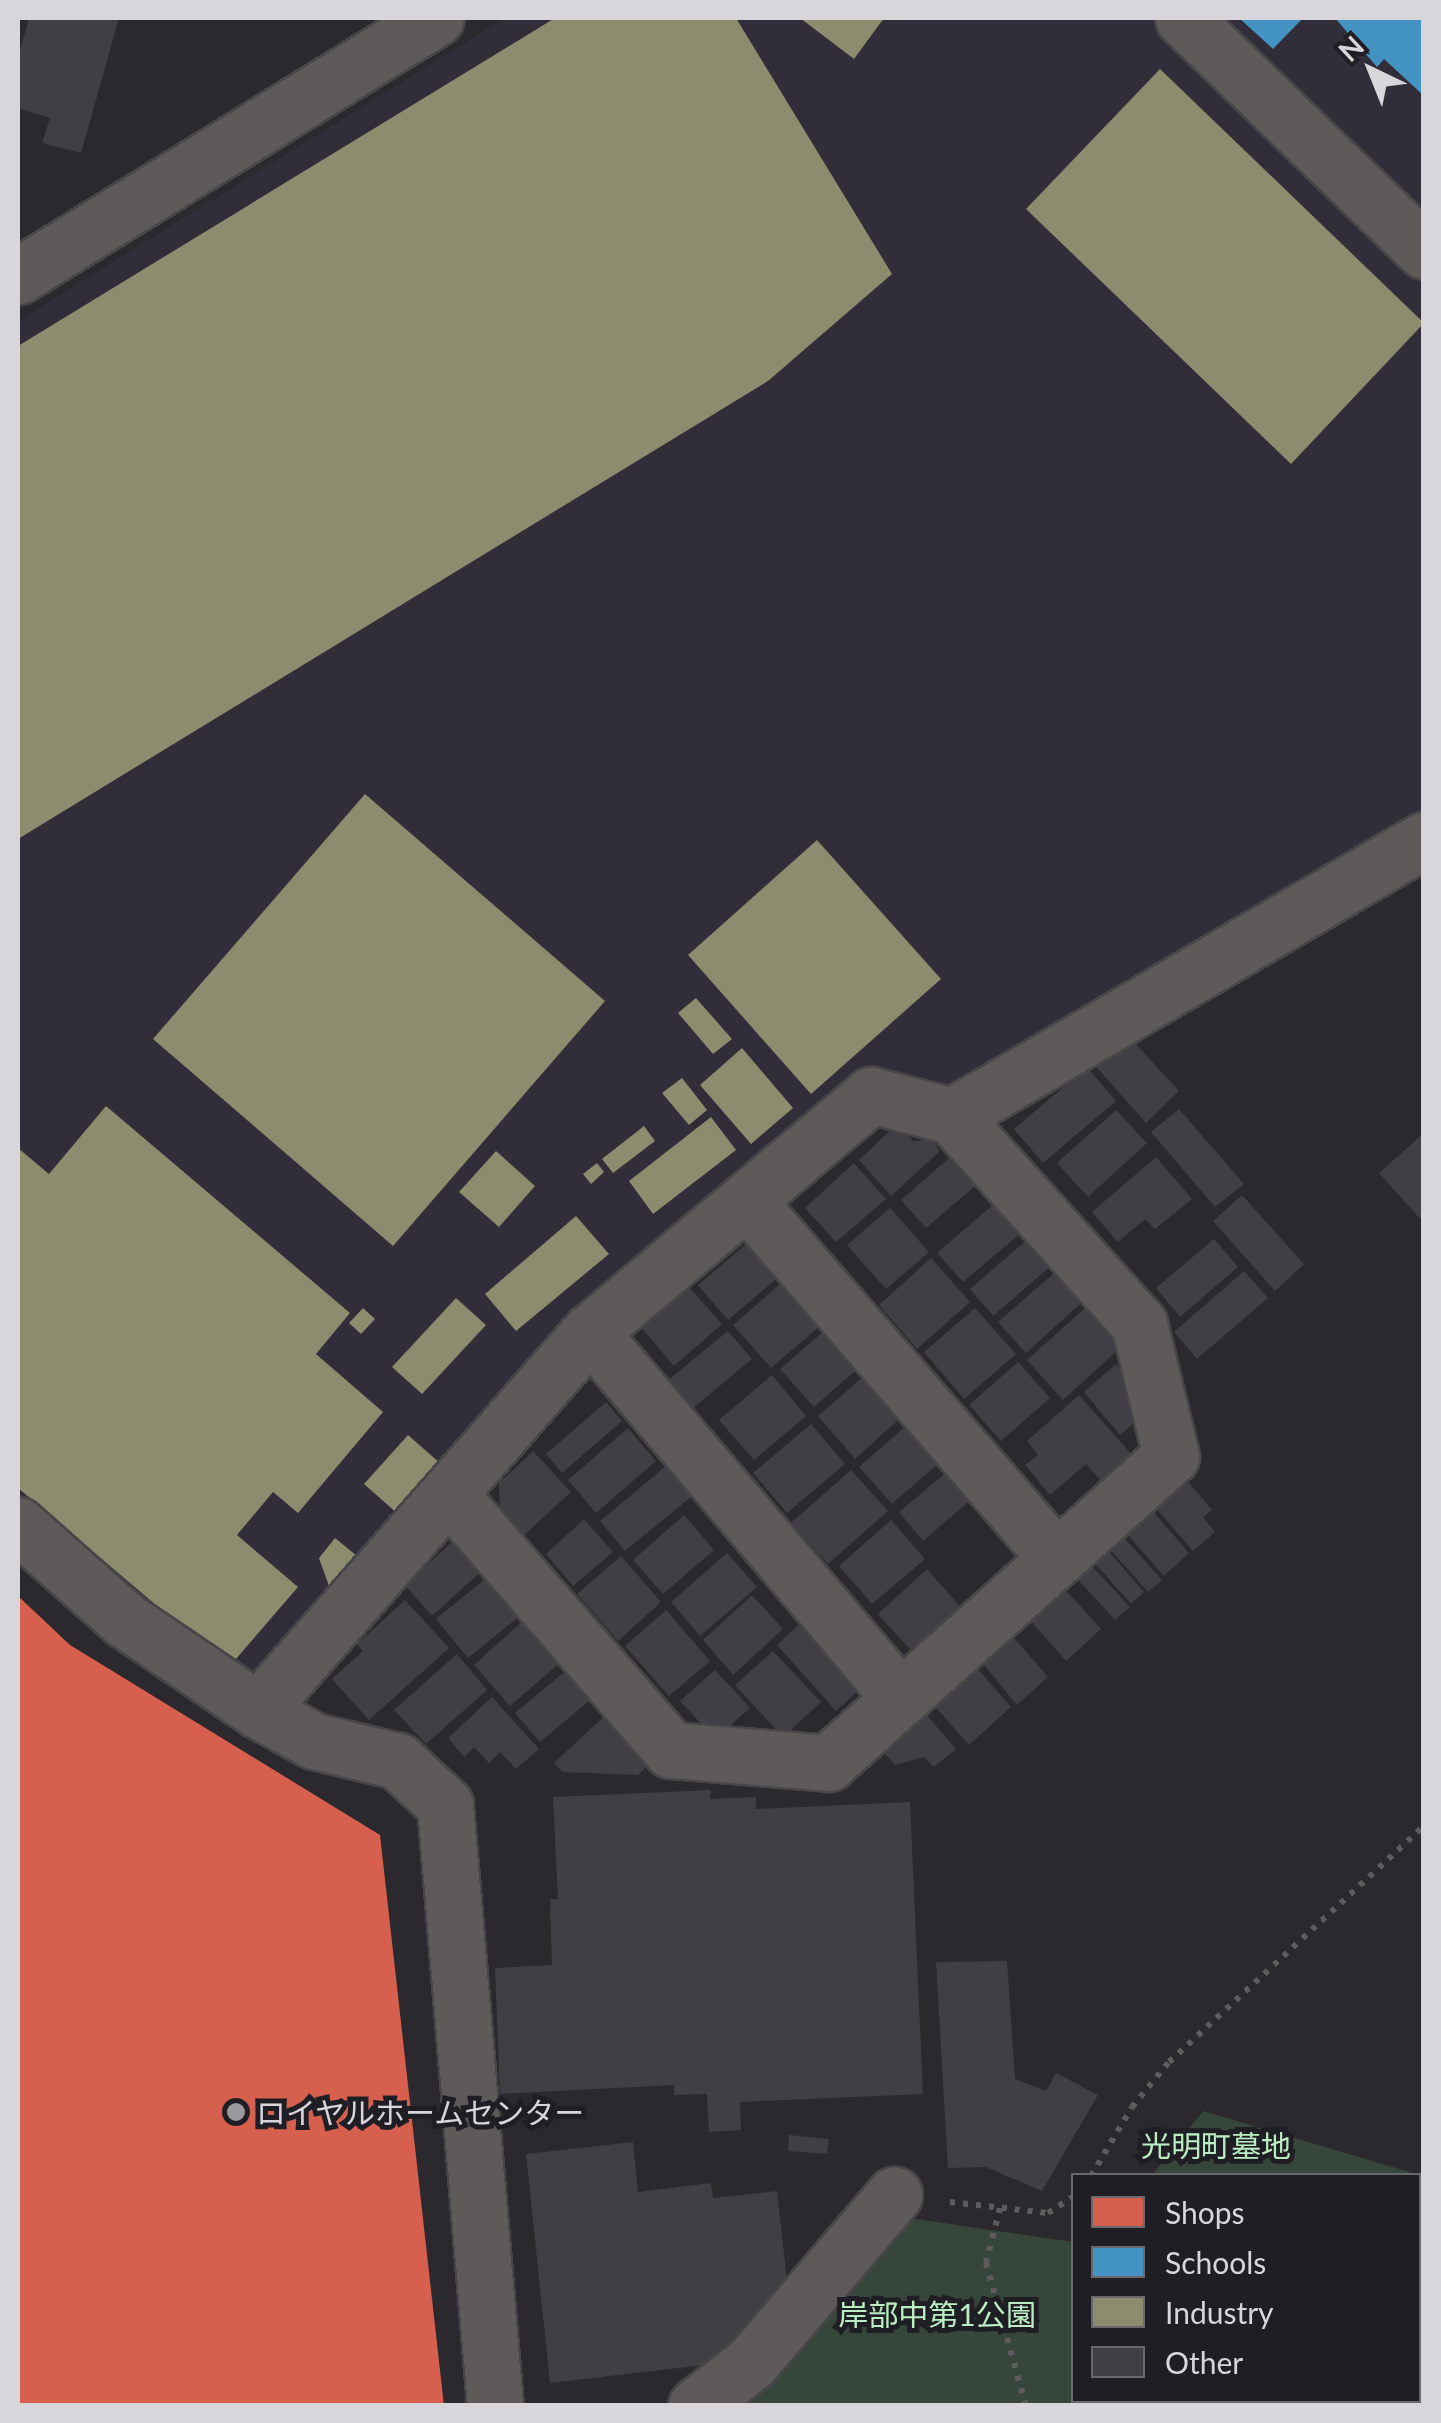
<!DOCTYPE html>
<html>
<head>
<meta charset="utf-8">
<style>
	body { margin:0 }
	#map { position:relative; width:1441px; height:2423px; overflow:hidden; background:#2b292d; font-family:Lato,"Noto Sans JP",sans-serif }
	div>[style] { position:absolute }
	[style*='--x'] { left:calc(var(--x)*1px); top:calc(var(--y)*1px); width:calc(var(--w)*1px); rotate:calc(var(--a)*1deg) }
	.built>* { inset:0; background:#312d39 }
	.green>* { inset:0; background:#37463a }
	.shops>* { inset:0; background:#d6604d }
	.schools>* { inset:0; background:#4393c3 }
	.industry>* { inset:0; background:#8c8c6e }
	.building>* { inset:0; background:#413e45 }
	.path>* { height:6px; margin-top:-3px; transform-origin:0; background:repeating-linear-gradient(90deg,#5e5c5d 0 5px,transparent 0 13px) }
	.roads { filter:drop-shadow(2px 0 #474648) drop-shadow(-2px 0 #474648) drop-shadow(0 2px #474648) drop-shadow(0 -2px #474648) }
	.minor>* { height:55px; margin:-27.5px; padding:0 27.5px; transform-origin:27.5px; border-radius:27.5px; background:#5d5a59 }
	.dots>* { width:28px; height:28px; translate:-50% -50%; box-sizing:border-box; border:5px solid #201e25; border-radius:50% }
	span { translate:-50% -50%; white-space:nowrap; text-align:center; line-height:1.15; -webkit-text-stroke:10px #201e25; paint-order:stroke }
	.poi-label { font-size:30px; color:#d8d6db }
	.left { translate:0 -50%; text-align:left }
	.park-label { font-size:30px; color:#baedc1 }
	.frame { position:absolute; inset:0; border:20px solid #d8d6db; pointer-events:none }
	.legend { position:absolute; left:1071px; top:2173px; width:350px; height:230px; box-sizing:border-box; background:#201e25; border:2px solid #6a686e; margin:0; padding:12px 18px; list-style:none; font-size:30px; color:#d8d6db }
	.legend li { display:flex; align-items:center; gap:20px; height:50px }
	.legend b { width:50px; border:2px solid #6a686e }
	.north { position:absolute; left:1321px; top:20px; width:100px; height:100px; -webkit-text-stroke:8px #201e25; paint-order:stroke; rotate:317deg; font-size:28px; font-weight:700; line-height:40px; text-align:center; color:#d8d6db }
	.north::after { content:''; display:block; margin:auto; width:35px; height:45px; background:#d8d6db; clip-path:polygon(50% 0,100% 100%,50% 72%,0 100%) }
</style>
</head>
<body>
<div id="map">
	<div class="built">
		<i style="clip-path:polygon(505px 18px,1159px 18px,1423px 271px,1423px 816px,948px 1095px,867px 1071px,271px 1669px,231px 1679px,18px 1502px,18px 321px)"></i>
		<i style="clip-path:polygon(1207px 18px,1423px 18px,1423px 226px)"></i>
	</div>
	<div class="green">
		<i style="clip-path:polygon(1203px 2111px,1423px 2176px,1423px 2405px,732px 2406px,886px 2231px,916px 2219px,1073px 2242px,1074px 2400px,1418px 2400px,1418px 2176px,1152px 2175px)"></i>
	</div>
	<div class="shops">
		<i style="clip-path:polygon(18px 1596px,70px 1645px,380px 1835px,444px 2406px,18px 2406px)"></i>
	</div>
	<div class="schools">
		<i style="clip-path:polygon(1239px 18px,1303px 18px,1273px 49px)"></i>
		<i style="clip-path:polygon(1335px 18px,1424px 18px,1424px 96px,1384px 59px,1377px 67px)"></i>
	</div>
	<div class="industry">
		<i style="clip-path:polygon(555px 18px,736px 18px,892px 274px,768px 381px,18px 839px,18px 346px)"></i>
		<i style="clip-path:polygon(800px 18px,884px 18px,854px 59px)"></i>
		<i style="clip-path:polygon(1160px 69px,1424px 323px,1291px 464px,1026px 209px)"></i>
		<i style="clip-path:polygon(365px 794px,605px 1001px,393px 1246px,153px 1039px)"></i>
		<i style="clip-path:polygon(817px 840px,941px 979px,811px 1094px,688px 955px)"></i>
		<i style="clip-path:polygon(696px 998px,732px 1039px,713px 1054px,678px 1013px)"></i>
		<i style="clip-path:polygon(742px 1048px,793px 1108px,751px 1144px,700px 1085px)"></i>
		<i style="clip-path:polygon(682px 1078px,707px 1110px,689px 1125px,662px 1093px)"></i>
		<i style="clip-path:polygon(106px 1106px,350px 1313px,316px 1354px,383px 1412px,298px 1513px,273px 1492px,237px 1535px,298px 1587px,229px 1667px,18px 1488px,18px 1148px,49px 1174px)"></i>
		<i style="clip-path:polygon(711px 1117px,736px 1150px,653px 1214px,629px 1181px)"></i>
		<i style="clip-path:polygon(644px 1126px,655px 1141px,613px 1173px,602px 1159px)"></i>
		<i style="clip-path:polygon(496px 1151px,535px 1186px,499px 1227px,459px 1192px)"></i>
		<i style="clip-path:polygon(597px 1163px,604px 1172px,591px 1184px,583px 1174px)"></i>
		<i style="clip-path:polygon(576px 1216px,609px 1254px,516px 1331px,485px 1294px)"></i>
		<i style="clip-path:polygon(456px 1298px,486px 1325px,422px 1394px,392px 1367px)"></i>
		<i style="clip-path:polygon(363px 1308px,375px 1319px,361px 1334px,349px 1323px)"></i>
		<i style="clip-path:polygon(408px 1435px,441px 1464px,398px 1514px,364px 1484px)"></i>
		<i style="clip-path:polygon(335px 1538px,357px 1556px,330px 1589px,319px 1558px)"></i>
	</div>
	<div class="building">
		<i style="clip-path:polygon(29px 18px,119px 18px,81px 153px,42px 143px,50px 118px,18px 108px,18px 58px)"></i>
		<i style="clip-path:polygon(1134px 1042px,1179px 1091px,1146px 1123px,1092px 1062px)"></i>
		<i style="clip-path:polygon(1087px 1067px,1116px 1101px,1043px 1163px,1014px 1129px)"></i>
		<i style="clip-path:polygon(1179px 1109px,1244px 1184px,1215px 1207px,1151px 1132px)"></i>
		<i style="clip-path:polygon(1116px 1110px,1147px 1143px,1088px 1197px,1057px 1163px)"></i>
		<i style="clip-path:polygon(897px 1124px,913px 1141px,931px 1139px,940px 1151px,891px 1196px,859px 1160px)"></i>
		<i style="clip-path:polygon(1424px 1133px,1424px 1223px,1379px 1173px)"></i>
		<i style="clip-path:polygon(957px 1151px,982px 1180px,926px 1228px,901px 1200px)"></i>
		<i style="clip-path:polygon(1156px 1157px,1192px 1199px,1155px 1229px,1145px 1219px,1118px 1242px,1092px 1212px)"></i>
		<i style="clip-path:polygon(854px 1163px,886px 1199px,836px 1242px,805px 1208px)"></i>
		<i style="clip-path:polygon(1242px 1195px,1304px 1264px,1275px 1291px,1213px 1221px)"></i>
		<i style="clip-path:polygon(1002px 1197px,1028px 1227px,963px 1282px,937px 1253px)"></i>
		<i style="clip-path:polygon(890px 1208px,929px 1252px,886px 1289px,847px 1245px)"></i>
		<i style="clip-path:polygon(1029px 1238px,1052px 1265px,993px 1316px,970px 1289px)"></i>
		<i style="clip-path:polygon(1214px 1239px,1238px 1267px,1180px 1317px,1156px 1288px)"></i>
		<i style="clip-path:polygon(751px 1240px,781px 1275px,728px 1320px,698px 1285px)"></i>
		<i style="clip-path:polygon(931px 1258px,970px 1302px,917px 1349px,879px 1305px)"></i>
		<i style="clip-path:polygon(1062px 1266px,1090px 1295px,1026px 1353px,998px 1322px)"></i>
		<i style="clip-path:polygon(1244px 1271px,1268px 1298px,1197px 1359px,1174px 1332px)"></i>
		<i style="clip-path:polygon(789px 1276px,827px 1320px,771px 1368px,733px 1325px)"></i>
		<i style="clip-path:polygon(687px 1285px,722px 1324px,674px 1366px,640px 1326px)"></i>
		<i style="clip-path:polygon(1093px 1301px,1122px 1332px,1112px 1341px,1119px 1349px,1063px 1400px,1027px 1360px)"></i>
		<i style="clip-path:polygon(975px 1308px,1016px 1354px,964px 1399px,924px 1352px)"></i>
		<i style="clip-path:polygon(832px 1324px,865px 1362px,814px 1407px,780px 1369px)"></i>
		<i style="clip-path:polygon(728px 1331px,752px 1359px,692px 1409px,668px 1380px)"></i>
		<i style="clip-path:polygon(1018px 1362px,1050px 1398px,1001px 1441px,969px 1405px)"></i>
		<i style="clip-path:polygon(1116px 1364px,1153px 1407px,1120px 1435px,1084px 1392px)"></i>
		<i style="clip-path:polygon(872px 1369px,909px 1410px,855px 1459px,818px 1416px)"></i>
		<i style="clip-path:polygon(772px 1375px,806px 1416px,754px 1460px,719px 1420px)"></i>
		<i style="clip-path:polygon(1079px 1395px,1132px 1455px,1102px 1482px,1086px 1464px,1050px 1495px,1025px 1465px,1038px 1455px,1027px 1441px)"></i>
		<i style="clip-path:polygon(606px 1402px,622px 1421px,562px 1473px,546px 1454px)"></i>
		<i style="clip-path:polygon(914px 1419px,947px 1456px,892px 1504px,859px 1467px)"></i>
		<i style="clip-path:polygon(811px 1424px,845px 1464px,787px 1513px,753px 1473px)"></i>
		<i style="clip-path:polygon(628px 1428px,656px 1461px,596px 1513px,568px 1480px)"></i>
		<i style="clip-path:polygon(533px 1451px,571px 1492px,522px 1537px,500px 1512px,499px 1483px)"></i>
		<i style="clip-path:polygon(671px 1462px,697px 1492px,625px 1551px,600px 1521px)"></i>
		<i style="clip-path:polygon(956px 1464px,981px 1491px,923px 1541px,899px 1512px)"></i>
		<i style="clip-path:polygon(851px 1470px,888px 1511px,828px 1564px,791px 1523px)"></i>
		<i style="clip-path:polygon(1186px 1479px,1212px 1510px,1203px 1517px,1215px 1532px,1193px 1551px,1155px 1507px)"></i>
		<i style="clip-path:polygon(1151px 1509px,1189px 1553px,1164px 1576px,1125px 1532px)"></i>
		<i style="clip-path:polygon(684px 1515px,714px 1550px,663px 1594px,633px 1560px)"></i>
		<i style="clip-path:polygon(584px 1519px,613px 1552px,573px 1586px,546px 1554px)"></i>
		<i style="clip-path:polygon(891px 1520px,925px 1559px,872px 1604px,839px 1566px)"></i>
		<i style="clip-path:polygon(1121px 1534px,1162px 1580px,1148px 1592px,1107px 1546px)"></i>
		<i style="clip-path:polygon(459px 1536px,486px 1567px,432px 1616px,405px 1585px)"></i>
		<i style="clip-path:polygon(1105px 1547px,1144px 1592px,1131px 1604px,1091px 1559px)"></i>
		<i style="clip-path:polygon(727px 1553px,757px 1587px,700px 1636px,671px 1602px)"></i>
		<i style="clip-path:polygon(621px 1556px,661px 1602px,618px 1641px,577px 1594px)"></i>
		<i style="clip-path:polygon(1088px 1562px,1130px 1607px,1115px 1620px,1074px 1575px)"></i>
		<i style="clip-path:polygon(927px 1569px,964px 1611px,914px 1654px,878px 1614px)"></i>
		<i style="clip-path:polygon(489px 1576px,521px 1615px,468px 1658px,436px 1619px)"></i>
		<i style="clip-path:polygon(1063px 1587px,1101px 1629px,1066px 1661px,1028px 1618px)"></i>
		<i style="clip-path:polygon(752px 1595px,783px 1629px,733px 1675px,703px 1640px)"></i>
		<i style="clip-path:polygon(405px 1600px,449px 1648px,369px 1720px,332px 1679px,363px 1651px,357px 1644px)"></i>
		<i style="clip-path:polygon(666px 1610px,710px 1661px,669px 1696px,625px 1646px)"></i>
		<i style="clip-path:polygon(810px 1614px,863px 1686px,836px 1711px,777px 1645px)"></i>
		<i style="clip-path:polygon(525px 1619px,562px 1661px,510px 1706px,474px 1665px)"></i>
		<i style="clip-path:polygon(1010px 1633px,1048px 1677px,1017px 1705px,979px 1659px)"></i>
		<i style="clip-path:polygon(773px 1651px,821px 1702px,783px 1737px,735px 1685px)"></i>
		<i style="clip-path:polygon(457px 1654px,487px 1690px,426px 1744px,394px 1710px)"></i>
		<i style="clip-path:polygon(972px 1662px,1011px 1707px,969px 1745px,930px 1701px)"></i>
		<i style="clip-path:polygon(570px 1667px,595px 1696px,540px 1742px,515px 1713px)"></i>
		<i style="clip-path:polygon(715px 1670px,750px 1708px,728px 1727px,705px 1728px,680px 1701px)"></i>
		<i style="clip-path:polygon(492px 1697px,539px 1749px,516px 1769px,500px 1752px,489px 1763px,474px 1747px,464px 1757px,448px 1738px)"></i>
		<i style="clip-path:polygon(611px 1710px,656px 1758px,638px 1775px,563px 1772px,554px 1763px)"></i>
		<i style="clip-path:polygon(924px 1712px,956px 1749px,934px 1767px,924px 1757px,895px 1765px,881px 1750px)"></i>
		<i style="clip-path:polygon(711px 1790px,710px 1799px,756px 1797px,756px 1809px,910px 1802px,923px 2094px,740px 2102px,741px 2130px,709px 2132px,707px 2094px,674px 2095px,674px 2085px,500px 2094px,495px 1968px,552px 1965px,550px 1899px,558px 1899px,553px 1797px)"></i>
		<i style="clip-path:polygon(1007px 1961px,1015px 2079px,1046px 2091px,1056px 2073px,1098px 2095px,1042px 2191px,986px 2167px,948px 2168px,936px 1962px)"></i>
		<i style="clip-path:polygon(789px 2135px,829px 2139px,827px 2154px,788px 2151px)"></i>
		<i style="clip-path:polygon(633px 2142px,638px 2192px,711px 2183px,713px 2198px,777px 2191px,787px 2281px,721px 2363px,550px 2383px,526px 2154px)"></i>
	</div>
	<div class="path">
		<i style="--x:1091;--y:2176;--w:80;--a:-59.3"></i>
		<i style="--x:1132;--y:2107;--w:58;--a:-50.6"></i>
		<i style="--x:1169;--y:2062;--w:347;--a:-42.8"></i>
		<i style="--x:950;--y:2202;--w:99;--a:6.4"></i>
		<i style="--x:1048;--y:2213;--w:31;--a:-33"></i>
		<i style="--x:1000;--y:2208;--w:57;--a:104.3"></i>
		<i style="--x:986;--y:2263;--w:148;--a:74.4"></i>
	</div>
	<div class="roads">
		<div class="minor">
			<i style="--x:1183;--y:18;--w:335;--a:44"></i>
			<i style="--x:18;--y:276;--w:491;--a:-31.7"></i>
			<i style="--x:747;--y:1201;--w:472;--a:49.1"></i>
			<i style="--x:590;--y:1332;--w:480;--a:49.7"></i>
			<i style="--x:450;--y:1495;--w:337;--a:49.1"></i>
			<i style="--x:671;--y:1750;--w:158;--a:4.7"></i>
			<i style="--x:828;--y:1763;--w:460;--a:-41.8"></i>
			<i style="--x:1171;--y:1456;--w:136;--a:-103.6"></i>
			<i style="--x:1139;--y:1324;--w:280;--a:-132"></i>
			<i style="--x:18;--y:1525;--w:143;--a:41.6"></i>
			<i style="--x:125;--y:1620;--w:161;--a:34.1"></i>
			<i style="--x:258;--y:1710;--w:64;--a:29"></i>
			<i style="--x:314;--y:1741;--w:86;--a:13.4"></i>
			<i style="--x:398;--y:1761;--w:64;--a:43.1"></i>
			<i style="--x:445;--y:1805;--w:603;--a:85.24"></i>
			<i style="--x:258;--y:1710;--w:503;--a:-48.71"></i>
			<i style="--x:590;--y:1332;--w:368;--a:-40.1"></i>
			<i style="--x:871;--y:1095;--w:84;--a:14.5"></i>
			<i style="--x:952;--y:1116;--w:547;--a:-30.32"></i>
			<i style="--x:696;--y:2406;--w:70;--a:-38"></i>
			<i style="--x:751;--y:2363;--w:221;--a:-49.6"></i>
		</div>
	</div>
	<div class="dots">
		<i style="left:236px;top:2112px;background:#9b999e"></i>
	</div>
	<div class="poi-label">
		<span class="left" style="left:256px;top:2112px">ロイヤルホームセンター</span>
	</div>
	<div class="park-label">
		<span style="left:1216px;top:2145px">光明町墓地</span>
		<span style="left:937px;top:2314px">岸部中第1公園</span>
	</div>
	<div class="frame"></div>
	<ul class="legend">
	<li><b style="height:28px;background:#d6604d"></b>Shops</li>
	<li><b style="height:28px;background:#4393c3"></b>Schools</li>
	<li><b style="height:28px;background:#8c8c6e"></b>Industry</li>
	<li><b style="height:28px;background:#413e45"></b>Other</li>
	</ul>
	<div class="north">N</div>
</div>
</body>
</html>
